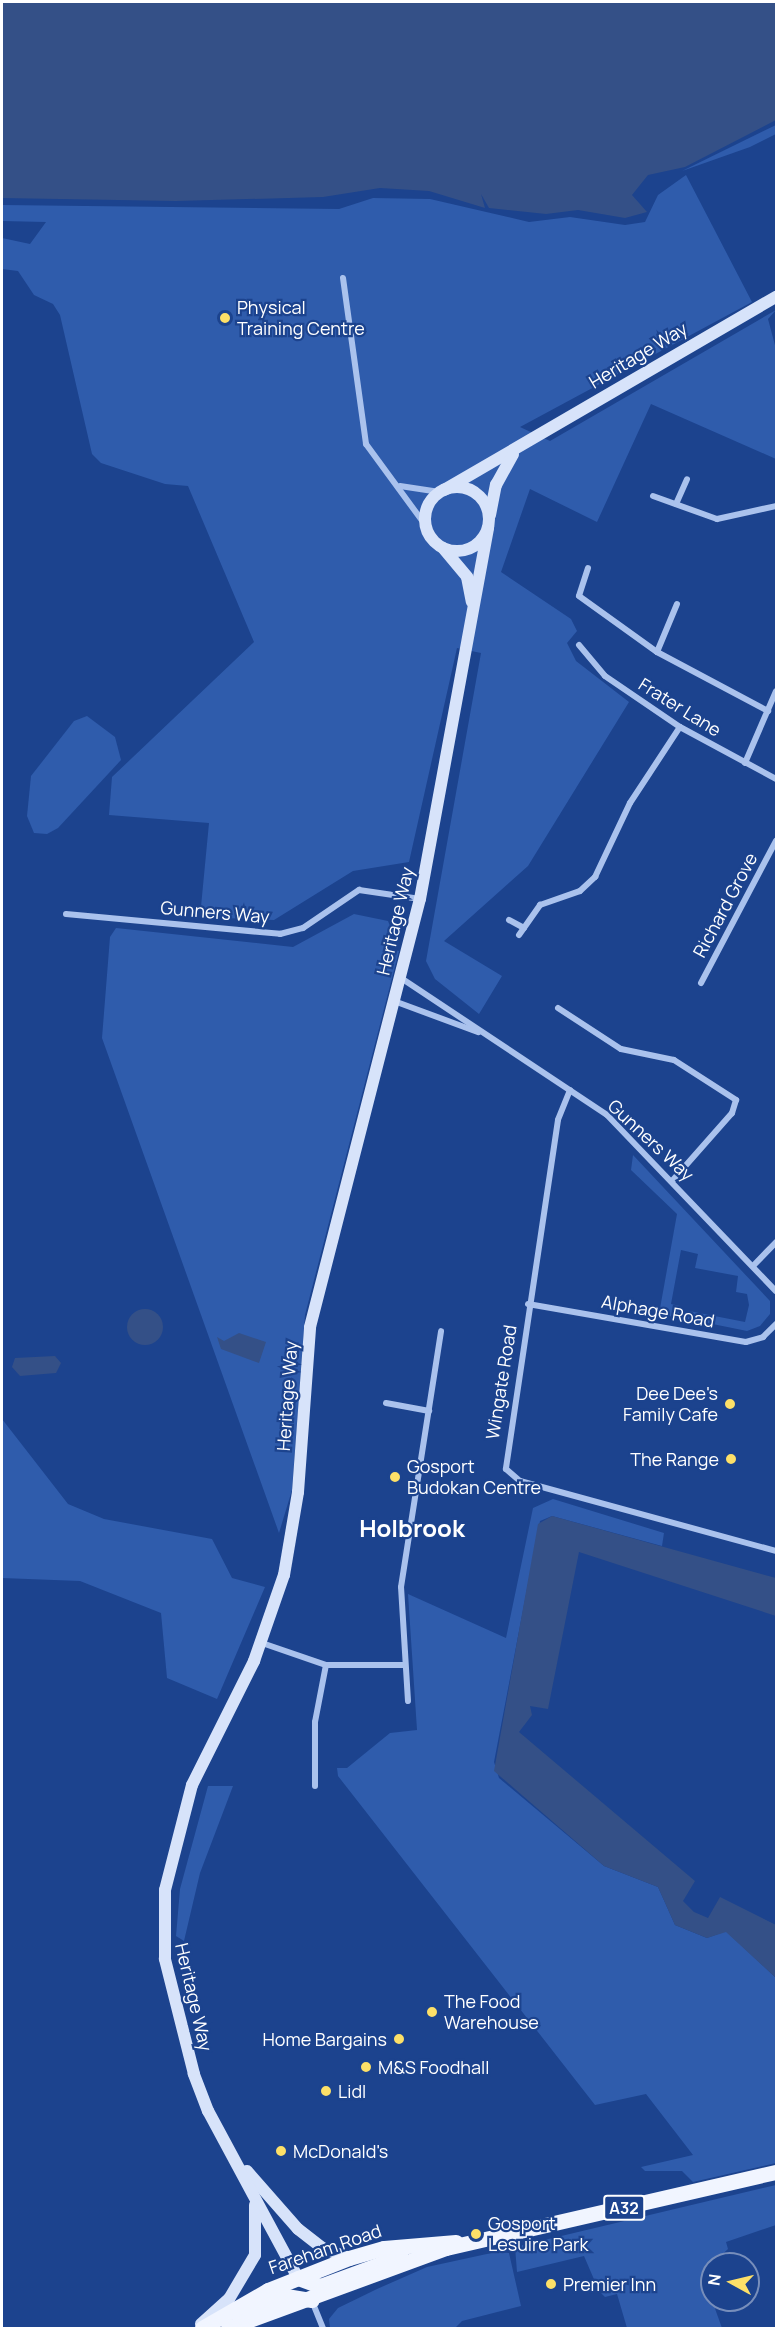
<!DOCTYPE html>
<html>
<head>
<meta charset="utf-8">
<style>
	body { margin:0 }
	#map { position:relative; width:778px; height:2330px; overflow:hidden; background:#1c438e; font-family:Manrope,sans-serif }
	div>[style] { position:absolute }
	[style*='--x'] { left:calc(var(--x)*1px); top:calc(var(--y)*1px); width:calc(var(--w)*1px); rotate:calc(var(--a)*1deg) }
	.green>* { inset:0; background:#2f5cac }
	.water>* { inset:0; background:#345087 }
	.round { border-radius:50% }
	.street>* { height:6px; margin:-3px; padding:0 3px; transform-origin:3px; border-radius:3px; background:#aac2ed }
	.secondary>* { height:12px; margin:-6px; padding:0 6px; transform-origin:6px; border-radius:6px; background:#d7e3fa }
	.secondary>.ring { margin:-6px; padding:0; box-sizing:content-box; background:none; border:12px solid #d7e3fa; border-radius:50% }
	.primary>* { height:15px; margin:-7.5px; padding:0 7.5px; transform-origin:7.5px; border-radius:7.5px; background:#f1f5ff }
	.dots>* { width:16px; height:16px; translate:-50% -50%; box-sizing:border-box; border:3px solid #1c438e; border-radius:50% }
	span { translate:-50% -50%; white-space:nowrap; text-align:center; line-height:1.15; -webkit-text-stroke:4.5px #1c438e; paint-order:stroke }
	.shield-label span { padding:2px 4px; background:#1c438e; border:2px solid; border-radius:4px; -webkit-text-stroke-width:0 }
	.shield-label { font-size:16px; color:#fff; font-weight:700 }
	.poi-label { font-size:18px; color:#fff }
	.left { translate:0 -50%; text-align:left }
	.right { translate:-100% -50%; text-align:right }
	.street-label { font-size:18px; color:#fff }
	.district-label { font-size:24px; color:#fff; font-weight:700 }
	.frame { position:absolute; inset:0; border:3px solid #fff; pointer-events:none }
	.north { position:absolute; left:700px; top:2252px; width:60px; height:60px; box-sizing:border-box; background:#1c438e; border:2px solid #778ebb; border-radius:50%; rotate:278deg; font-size:16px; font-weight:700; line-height:24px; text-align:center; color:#fff }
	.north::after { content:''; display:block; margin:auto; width:21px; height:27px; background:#fde068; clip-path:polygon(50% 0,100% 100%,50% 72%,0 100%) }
</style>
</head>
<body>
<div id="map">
	<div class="green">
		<i style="clip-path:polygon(776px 125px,776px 134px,750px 147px,682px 171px)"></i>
		<i style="clip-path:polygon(686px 175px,752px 302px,520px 427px,550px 441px,776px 310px,768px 319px,776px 349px,776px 459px,651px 404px,597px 522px,530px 489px,501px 572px,571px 619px,577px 631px,567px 643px,576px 661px,629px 702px,528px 866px,444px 941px,502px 976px,479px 1014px,435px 979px,426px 961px,481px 653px,457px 648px,409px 862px,353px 871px,274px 920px,200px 917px,209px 823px,109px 815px,112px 777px,254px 642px,188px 486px,165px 484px,101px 463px,92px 454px,60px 315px,53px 304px,34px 295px,18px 271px,2px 269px,2px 238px,30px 244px,46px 222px,2px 221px,2px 205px,339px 209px,373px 198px,430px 199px,529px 222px,570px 217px,625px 225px,645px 222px,658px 195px)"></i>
		<i style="clip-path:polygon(87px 716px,115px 737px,121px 760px,58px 828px,47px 834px,34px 833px,27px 816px,31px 776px,74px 721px)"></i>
		<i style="clip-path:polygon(354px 914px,388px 921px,392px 931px,388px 948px,399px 951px,305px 1315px,292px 1490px,279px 1533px,102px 1038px,110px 937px,116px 928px,293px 947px)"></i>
		<i style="clip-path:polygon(633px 1155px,770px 1301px,770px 1314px,760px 1326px,747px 1331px,688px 1319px,689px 1311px,745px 1322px,749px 1305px,747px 1294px,736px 1292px,738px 1276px,695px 1268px,698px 1254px,681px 1250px,671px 1304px,680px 1306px,678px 1318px,659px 1314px,677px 1214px,631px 1170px)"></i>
		<i style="clip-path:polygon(2px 1419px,68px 1504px,104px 1519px,212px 1539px,232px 1578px,265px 1587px,217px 1699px,167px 1678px,161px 1613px,80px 1581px,2px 1578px)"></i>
		<i style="clip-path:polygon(553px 1499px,664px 1533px,662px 1546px,552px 1516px,540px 1521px,494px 1762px,499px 1778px,604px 1866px,658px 1887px,675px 1925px,707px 1938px,726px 1931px,776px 1978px,776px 2163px,693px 2182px,682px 2171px,645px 2171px,641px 2167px,693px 2155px,646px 2094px,595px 2105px,338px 1776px,337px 1768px,347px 1768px,390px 1733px,417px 1730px,408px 1594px,506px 1638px,533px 1508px)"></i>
		<i style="clip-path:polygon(208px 1786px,233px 1786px,200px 1873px,184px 1941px,176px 1936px,180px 1889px)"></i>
		<i style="clip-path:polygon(776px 2185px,776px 2225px,726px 2242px,728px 2249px,712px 2264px,712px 2275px,704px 2278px,722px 2328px,627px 2328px,617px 2294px,605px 2297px,599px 2291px,584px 2256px,517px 2272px,515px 2247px)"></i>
		<i style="clip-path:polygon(496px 2252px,509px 2253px,521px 2306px,462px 2321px,455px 2328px,330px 2328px,329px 2319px,338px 2308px,377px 2289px,427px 2267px)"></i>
	</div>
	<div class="water">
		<i style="clip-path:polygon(2px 2px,776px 2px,776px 120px,685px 167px,648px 175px,632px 195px,647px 212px,625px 218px,578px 210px,546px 214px,489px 208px,481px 194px,485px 208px,429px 191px,380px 188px,323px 197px,176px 201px,2px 198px)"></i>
		<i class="round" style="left:127px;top:1309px;width:36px;height:36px"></i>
		<i style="clip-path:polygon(239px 1333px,266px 1342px,259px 1363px,221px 1349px,217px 1337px,224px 1341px)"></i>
		<i style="clip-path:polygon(55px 1356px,61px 1363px,56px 1373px,20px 1376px,12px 1367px,15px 1358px)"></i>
		<i style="clip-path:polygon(552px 1516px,776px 1578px,776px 1616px,579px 1552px,548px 1709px,530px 1706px,532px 1715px,519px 1732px,695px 1881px,683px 1901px,694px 1912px,708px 1918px,720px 1897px,776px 1925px,776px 1978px,726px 1932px,707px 1938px,675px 1925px,658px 1887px,604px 1866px,494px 1771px,538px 1524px)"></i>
	</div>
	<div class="street">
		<i style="--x:343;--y:278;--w:168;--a:82.1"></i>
		<i style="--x:366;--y:444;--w:102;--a:53.8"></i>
		<i style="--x:400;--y:486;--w:40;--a:8.5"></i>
		<i style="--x:653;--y:496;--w:68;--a:19.8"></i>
		<i style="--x:717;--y:519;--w:60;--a:-12.4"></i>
		<i style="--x:676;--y:504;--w:27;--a:-66"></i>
		<i style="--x:588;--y:568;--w:29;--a:108"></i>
		<i style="--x:579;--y:596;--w:96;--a:35.7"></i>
		<i style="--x:657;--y:652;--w:126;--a:28"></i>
		<i style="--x:579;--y:645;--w:40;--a:50"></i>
		<i style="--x:605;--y:676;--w:91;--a:34.2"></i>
		<i style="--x:680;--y:727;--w:109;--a:28.4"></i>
		<i style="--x:657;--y:652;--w:52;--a:-67.4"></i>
		<i style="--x:745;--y:763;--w:78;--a:-66.7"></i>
		<i style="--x:66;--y:914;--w:215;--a:5.3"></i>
		<i style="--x:280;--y:934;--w:24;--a:-15"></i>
		<i style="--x:303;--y:928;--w:68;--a:-34.2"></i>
		<i style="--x:359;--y:890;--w:62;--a:8.4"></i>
		<i style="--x:509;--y:920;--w:17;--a:28"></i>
		<i style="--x:519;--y:935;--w:37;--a:-55"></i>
		<i style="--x:540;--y:905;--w:42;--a:-19.3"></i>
		<i style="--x:580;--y:891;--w:21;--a:-43"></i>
		<i style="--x:595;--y:877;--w:82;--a:-64.7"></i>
		<i style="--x:630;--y:803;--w:91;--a:-56.7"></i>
		<i style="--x:401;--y:978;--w:247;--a:33.6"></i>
		<i style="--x:607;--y:1115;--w:244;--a:46.2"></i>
		<i style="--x:701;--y:983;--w:161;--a:-62.2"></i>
		<i style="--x:394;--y:1001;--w:90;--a:20.3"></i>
		<i style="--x:558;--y:1008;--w:75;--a:33.1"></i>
		<i style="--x:621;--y:1049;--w:54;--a:11.7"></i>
		<i style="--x:674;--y:1060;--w:74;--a:32.8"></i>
		<i style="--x:736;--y:1100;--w:14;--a:107"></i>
		<i style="--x:732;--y:1113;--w:89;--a:131.4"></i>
		<i style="--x:570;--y:1090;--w:32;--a:112"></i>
		<i style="--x:558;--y:1120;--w:353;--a:98.5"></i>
		<i style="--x:506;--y:1469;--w:18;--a:41"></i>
		<i style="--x:520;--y:1481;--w:265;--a:15.3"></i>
		<i style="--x:753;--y:1266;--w:33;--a:-46"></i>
		<i style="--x:528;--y:1304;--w:221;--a:9.9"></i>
		<i style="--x:746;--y:1342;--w:18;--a:-16"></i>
		<i style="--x:763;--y:1337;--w:18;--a:-45"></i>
		<i style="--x:386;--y:1403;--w:44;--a:10.5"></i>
		<i style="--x:262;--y:1643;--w:68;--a:19"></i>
		<i style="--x:326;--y:1665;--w:79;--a:0"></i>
		<i style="--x:408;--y:1701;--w:114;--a:-93.5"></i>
		<i style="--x:401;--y:1587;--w:259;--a:-81.1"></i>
		<i style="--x:315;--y:1786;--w:64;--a:-90"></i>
		<i style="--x:315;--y:1722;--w:58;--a:-79.1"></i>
		<i style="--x:312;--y:2301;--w:29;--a:68"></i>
	</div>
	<div class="secondary">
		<i class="ring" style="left:425px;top:487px;width:52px;height:52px"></i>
		<i style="--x:444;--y:490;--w:384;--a:-30.2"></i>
		<i style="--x:490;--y:515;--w:31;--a:-79"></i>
		<i style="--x:496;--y:485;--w:35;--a:-61"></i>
		<i style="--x:443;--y:548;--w:38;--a:50"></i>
		<i style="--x:467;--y:577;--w:25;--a:79"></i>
		<i style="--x:247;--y:2171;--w:77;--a:48.7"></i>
		<i style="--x:298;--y:2229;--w:31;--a:38"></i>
		<i style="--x:322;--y:2248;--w:29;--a:20"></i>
		<i style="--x:298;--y:2278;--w:190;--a:-118.3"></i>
		<i style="--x:208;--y:2111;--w:40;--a:-111"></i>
		<i style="--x:194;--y:2074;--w:119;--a:-104.2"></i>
		<i style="--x:165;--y:1959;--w:69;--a:-90"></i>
		<i style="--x:165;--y:1890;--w:108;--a:-75.6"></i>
		<i style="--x:192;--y:1785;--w:139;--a:-63.4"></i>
		<i style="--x:254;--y:1661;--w:91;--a:-70.8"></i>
		<i style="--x:284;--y:1575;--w:84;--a:-80.4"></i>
		<i style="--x:298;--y:1492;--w:165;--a:-85.8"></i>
		<i style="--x:310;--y:1327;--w:442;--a:-75.6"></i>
		<i style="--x:420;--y:899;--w:377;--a:-79.6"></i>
		<i style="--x:201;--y:2324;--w:38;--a:-42"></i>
		<i style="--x:229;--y:2299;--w:51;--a:-59.4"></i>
		<i style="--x:255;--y:2255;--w:50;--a:-90"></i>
	</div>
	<div class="primary">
		<i style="--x:298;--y:2278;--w:23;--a:20"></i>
		<i style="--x:320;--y:2286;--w:86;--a:-20.3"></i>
		<i style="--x:239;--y:2315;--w:51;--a:-22"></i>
		<i style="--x:286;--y:2296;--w:26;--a:9"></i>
		<i style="--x:202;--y:2328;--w:76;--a:-29.9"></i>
		<i style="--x:268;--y:2290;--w:87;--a:-21.6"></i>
		<i style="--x:349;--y:2258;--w:36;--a:-16"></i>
		<i style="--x:384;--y:2248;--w:72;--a:-4.8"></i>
		<i style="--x:228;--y:2328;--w:232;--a:-20.2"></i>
		<i style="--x:446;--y:2248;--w:339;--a:-13"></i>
	</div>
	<div class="dots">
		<i style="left:225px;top:318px;background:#fde068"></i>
		<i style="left:730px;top:1404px;background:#fde068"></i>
		<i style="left:731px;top:1459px;background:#fde068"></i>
		<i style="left:395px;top:1477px;background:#fde068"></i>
		<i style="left:432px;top:2012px;background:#fde068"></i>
		<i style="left:399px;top:2039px;background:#fde068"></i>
		<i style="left:366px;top:2067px;background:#fde068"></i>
		<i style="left:326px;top:2091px;background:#fde068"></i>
		<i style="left:281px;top:2151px;background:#fde068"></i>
		<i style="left:476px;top:2234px;background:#fde068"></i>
		<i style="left:551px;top:2284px;background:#fde068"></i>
	</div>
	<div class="shield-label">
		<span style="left:624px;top:2208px">A32</span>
	</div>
	<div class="poi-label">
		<span class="left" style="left:237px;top:318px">Physical<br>Training Centre</span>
		<span class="right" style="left:718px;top:1404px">Dee Dee's<br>Family Cafe</span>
		<span class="right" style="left:719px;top:1459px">The Range</span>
		<span class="left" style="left:407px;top:1477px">Gosport<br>Budokan Centre</span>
		<span class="left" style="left:444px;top:2012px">The Food<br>Warehouse</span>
		<span class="right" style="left:387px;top:2039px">Home Bargains</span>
		<span class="left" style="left:378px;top:2067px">M&amp;S Foodhall</span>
		<span class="left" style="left:338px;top:2091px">Lidl</span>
		<span class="left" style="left:293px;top:2151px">McDonald's</span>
		<span class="left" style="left:488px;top:2234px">Gosport<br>Lesuire Park</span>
		<span class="left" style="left:563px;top:2284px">Premier Inn</span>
	</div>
	<div class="street-label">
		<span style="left:638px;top:355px;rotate:-31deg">Heritage Way</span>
		<span style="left:680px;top:707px;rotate:32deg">Frater Lane</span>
		<span style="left:725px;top:905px;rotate:-62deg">Richard Grove</span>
		<span style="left:215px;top:912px;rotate:5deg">Gunners Way</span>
		<span style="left:395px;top:921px;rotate:-77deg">Heritage Way</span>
		<span style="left:651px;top:1140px;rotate:43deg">Gunners Way</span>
		<span style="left:658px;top:1311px;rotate:10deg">Alphage Road</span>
		<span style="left:501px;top:1382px;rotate:-81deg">Wingate Road</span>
		<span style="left:287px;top:1396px;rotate:-86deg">Heritage Way</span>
		<span style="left:194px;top:1997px;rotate:77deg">Heritage Way</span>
		<span style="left:325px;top:2249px;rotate:-19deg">Fareham Road</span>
	</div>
	<div class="district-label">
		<span style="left:412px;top:1528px">Holbrook</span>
	</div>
	<div class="frame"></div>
	<div class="north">N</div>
</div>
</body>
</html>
